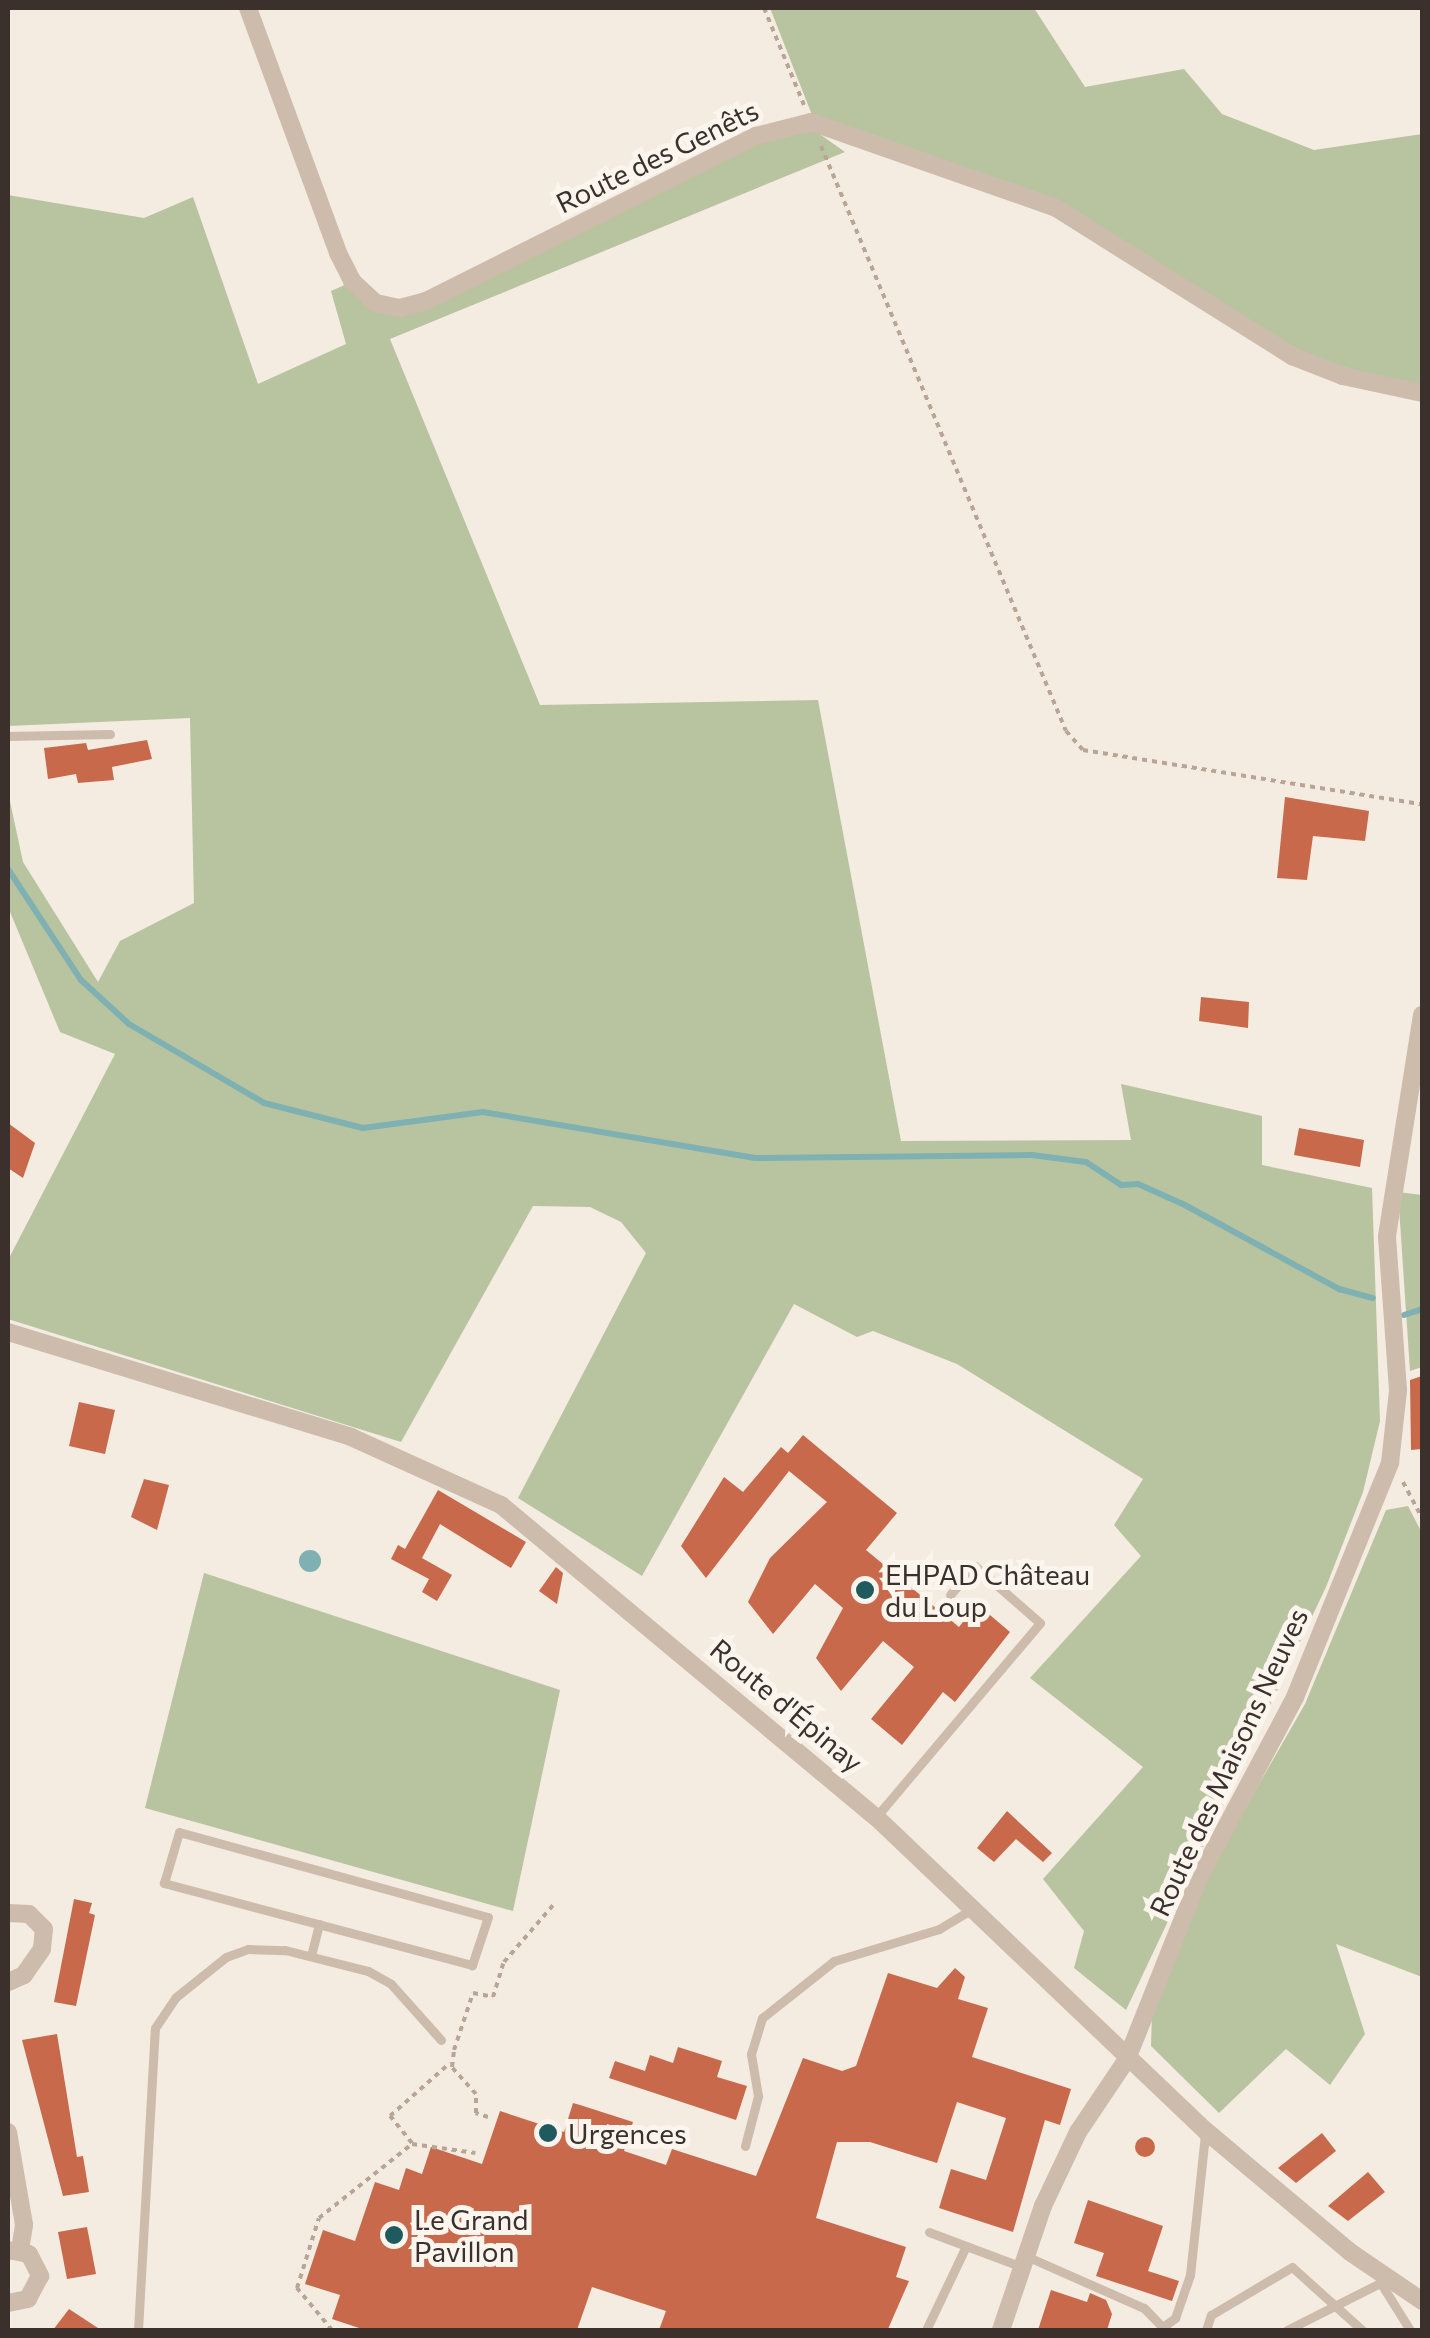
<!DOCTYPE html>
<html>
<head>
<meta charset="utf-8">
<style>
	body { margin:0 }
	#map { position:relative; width:1430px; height:2338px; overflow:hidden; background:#f4ebe1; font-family:Commissioner,sans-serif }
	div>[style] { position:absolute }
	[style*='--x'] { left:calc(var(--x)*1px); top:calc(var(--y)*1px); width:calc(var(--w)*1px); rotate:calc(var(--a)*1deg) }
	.green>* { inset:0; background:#b8c4a0 }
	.water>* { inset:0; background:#7fb0b2 }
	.round { border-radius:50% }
	.stream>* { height:6px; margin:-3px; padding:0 3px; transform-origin:3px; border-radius:3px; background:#7fb0b2 }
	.building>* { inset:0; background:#c8694b }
	.path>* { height:4px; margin-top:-2px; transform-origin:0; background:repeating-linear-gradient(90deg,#b9a596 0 5px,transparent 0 10px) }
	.lane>* { height:9px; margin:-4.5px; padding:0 4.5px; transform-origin:4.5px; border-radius:4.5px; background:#cdbbac }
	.street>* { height:18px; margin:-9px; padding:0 9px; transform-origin:9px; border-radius:9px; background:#cdbbac }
	.dots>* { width:28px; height:28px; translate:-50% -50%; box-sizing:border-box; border:5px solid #fbf5ee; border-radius:50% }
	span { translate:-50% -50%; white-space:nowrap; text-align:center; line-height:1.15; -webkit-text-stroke:10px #fbf5ee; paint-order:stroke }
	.street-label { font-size:28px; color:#3b302b }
	.poi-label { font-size:28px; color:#3b302b }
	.left { translate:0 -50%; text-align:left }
	.frame { position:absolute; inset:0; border:10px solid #3b302b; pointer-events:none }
</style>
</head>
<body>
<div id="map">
	<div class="green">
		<i style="clip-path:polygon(770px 8px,1034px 8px,1085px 87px,1184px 69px,1222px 114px,1314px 150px,1422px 134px,1422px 387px,1316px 360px,1032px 192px,812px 115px)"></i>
		<i style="clip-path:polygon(811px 128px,845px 152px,390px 339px,540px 705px,818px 700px,901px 1141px,1131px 1140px,1121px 1084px,1262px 1116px,1262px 1165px,1372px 1188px,1380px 1421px,1363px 1492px,1326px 1587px,1126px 2010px,1074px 1968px,1084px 1931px,1043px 1879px,1143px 1767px,1030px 1678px,1141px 1556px,1114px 1525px,1143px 1479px,957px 1364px,873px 1331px,857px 1337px,794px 1304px,642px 1576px,518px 1498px,646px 1253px,621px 1222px,590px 1207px,533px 1206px,401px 1442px,8px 1319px,8px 1260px,115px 1054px,60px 1032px,8px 907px,8px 792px,23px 862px,98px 982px,120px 941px,194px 903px,190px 718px,8px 726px,8px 195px,144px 218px,193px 197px,258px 384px,346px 344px,331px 291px,347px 284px,366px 306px,400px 314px,759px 141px)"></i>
		<i style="clip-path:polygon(1398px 1192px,1422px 1195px,1422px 1367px,1410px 1371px)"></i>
		<i style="clip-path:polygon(1408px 1506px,1422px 1533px,1422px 1977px,1336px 1944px,1365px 2034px,1330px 2085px,1286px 2049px,1219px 2113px,1151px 2046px,1152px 2012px,1205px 1878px,1305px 1704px,1386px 1510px)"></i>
		<i style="clip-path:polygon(204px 1573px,560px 1690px,513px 1911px,145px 1808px)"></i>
	</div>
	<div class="water">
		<i class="round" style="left:299px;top:1550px;width:22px;height:22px"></i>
	</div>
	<div class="stream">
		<i style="--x:8;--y:869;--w:133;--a:56.7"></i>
		<i style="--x:81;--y:980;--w:65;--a:42.5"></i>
		<i style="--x:129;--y:1024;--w:156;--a:30.3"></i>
		<i style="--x:264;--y:1103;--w:102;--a:14.2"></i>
		<i style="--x:363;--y:1128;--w:121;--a:-7.6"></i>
		<i style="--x:483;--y:1112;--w:276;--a:9.6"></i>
		<i style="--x:755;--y:1158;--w:277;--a:-0.6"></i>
		<i style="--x:1032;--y:1155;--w:54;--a:7.4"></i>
		<i style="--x:1086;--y:1162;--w:42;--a:33.3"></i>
		<i style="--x:1121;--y:1185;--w:17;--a:-3"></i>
		<i style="--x:1138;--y:1184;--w:49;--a:24"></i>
		<i style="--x:1183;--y:1204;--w:178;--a:28.6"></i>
		<i style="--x:1339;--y:1289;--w:35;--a:15"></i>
		<i style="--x:1404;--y:1315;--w:19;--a:-18"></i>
	</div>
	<div class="building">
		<i style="clip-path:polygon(147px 740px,152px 759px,112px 767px,114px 780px,78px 783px,76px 774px,48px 779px,44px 748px,86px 743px,88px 750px)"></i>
		<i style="clip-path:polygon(1285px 797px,1369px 811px,1365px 841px,1313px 836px,1307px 880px,1277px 878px)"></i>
		<i style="clip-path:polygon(1201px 997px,1249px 1002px,1248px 1028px,1199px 1021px)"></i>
		<i style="clip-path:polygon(8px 1123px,35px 1143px,23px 1178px,8px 1168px)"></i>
		<i style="clip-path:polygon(1299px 1128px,1364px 1140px,1360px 1167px,1294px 1155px)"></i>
		<i style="clip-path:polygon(1422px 1376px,1422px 1449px,1411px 1450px,1410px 1380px)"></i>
		<i style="clip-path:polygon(79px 1402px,115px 1410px,105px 1454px,69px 1446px)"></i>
		<i style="clip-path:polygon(803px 1435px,897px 1513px,866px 1550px,959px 1627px,977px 1604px,1010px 1632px,955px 1702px,943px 1692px,902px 1745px,871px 1719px,914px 1667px,883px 1641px,841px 1691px,816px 1658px,843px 1608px,815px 1584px,773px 1634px,748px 1602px,770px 1558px,827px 1502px,789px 1471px,706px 1578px,681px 1546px,724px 1477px,743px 1492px,781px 1447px,788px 1453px)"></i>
		<i style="clip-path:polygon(144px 1479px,169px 1485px,157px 1530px,131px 1517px)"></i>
		<i style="clip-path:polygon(438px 1490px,526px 1542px,511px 1568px,440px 1524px,422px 1558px,452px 1575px,437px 1601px,422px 1592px,429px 1579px,391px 1559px,398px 1545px,405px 1549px)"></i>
		<i style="clip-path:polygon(556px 1567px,563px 1573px,557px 1604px,539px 1591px)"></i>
		<i style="clip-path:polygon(1007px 1811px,1052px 1853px,1043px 1862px,1016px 1839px,994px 1862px,977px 1848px)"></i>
		<i style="clip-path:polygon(74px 1899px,92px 1903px,89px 1913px,95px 1915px,76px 2006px,54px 2002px)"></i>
		<i style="clip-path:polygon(955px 1968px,965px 1977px,958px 1999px,988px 2008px,972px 2057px,1071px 2089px,1060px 2125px,1045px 2120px,1013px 2232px,939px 2208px,951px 2169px,986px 2180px,1006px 2118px,957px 2102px,937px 2163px,870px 2142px,837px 2142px,816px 2218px,906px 2247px,896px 2277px,909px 2281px,888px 2329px,659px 2330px,666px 2311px,592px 2287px,577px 2330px,365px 2330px,332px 2319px,340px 2295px,305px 2284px,323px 2230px,355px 2241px,375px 2182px,399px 2190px,406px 2168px,422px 2174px,431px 2147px,482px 2164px,500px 2111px,564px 2132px,573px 2103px,580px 2105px,633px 2122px,624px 2151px,666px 2165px,672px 2149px,756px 2176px,803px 2058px,842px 2071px,856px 2066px,888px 1973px,937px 1988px)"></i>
		<i style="clip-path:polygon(57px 2034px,77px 2157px,83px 2156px,89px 2192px,63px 2196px,22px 2040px)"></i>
		<i style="clip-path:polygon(678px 2047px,722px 2061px,717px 2077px,747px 2086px,736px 2120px,609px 2078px,615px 2061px,645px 2071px,650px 2055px,673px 2063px)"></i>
		<i style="clip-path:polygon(1322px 2133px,1336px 2151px,1296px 2183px,1278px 2168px)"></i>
		<i class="round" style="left:1135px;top:2137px;width:20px;height:20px"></i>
		<i style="clip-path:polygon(1368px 2172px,1385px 2192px,1348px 2221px,1328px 2206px)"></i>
		<i style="clip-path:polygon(1088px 2200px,1163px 2226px,1148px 2271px,1179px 2281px,1172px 2301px,1096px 2276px,1104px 2253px,1074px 2243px)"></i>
		<i style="clip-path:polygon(87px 2227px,96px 2274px,67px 2279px,58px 2232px)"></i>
		<i style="clip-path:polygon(1051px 2290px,1087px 2302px,1090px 2293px,1106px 2300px,1112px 2314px,1107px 2330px,1038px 2330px)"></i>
		<i style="clip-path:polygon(69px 2309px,101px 2330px,53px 2330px)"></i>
	</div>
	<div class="path">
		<i style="--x:764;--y:8;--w:105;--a:67.6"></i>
		<i style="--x:821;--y:146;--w:634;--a:67.28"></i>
		<i style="--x:1066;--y:731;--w:25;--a:48"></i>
		<i style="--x:1083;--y:750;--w:343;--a:9.1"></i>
		<i style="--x:1403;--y:1482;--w:40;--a:62"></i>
		<i style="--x:488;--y:2117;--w:13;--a:-162"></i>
		<i style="--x:476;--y:2113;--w:19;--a:-90"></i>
		<i style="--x:476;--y:2094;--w:36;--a:-132"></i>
		<i style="--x:452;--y:2067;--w:17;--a:-83"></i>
		<i style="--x:454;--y:2050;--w:60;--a:-71.6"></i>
		<i style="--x:473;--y:1993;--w:20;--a:11"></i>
		<i style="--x:493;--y:1997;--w:37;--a:-73"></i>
		<i style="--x:504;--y:1962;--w:78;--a:-49.2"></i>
		<i style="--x:412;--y:2143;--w:35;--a:-129"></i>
		<i style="--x:390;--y:2116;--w:80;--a:-41.5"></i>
		<i style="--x:332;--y:2330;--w:55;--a:-129.8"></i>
		<i style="--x:297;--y:2288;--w:73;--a:-72.6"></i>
		<i style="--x:319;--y:2218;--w:119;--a:-38.5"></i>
		<i style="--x:412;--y:2144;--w:64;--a:8.1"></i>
	</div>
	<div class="lane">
		<i style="--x:8;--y:736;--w:102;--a:-1.1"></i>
		<i style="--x:876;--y:1817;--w:254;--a:-49.8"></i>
		<i style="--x:1040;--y:1623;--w:86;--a:-138.8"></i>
		<i style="--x:975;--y:1566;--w:38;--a:131"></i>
		<i style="--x:179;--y:1832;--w:320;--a:15.4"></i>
		<i style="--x:488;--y:1917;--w:51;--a:108.4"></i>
		<i style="--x:472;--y:1965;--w:319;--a:-165.1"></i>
		<i style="--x:164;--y:1883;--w:53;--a:-73.6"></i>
		<i style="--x:311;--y:1956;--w:33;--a:-76"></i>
		<i style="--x:745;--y:2146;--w:52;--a:-75.4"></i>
		<i style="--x:758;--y:2096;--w:43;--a:-99.5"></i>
		<i style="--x:751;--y:2054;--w:38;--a:-73"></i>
		<i style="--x:762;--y:2018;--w:92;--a:-38.4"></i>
		<i style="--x:834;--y:1961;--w:110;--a:-16.9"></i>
		<i style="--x:939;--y:1929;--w:37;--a:-31"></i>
		<i style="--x:929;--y:2232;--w:99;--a:20.6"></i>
		<i style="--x:1026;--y:2256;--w:129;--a:23.8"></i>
		<i style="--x:1144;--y:2308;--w:28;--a:46"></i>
		<i style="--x:1380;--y:2282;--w:57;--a:58"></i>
		<i style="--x:1164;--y:2326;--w:14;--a:-36"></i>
		<i style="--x:1175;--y:2318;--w:46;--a:-70.8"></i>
		<i style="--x:1190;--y:2275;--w:142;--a:-83.9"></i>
		<i style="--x:138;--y:2330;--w:302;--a:-86.8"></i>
		<i style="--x:155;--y:2028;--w:37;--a:-56"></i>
		<i style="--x:176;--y:1997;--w:64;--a:-38.7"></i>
		<i style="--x:226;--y:1957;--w:23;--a:-20"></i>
		<i style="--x:248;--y:1949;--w:37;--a:2"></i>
		<i style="--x:285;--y:1950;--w:86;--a:14.2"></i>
		<i style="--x:368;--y:1971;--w:26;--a:29"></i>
		<i style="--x:391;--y:1984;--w:75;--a:48.2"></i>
		<i style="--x:926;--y:2330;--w:93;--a:-64.5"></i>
		<i style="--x:1206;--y:2330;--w:16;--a:-72"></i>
		<i style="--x:1211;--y:2315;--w:94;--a:-30.7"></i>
		<i style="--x:1292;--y:2267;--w:94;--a:42"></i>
		<i style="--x:1287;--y:2330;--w:102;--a:-26.8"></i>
	</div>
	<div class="street">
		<i style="--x:248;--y:8;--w:261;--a:69.8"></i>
		<i style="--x:338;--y:253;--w:31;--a:63"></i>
		<i style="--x:352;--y:281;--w:33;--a:43"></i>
		<i style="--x:376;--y:303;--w:25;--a:12"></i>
		<i style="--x:400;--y:308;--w:27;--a:-15"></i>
		<i style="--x:426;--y:301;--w:369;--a:-26.6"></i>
		<i style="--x:756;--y:136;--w:57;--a:-14.3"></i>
		<i style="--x:811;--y:122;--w:260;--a:19.3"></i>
		<i style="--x:1056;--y:208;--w:279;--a:32.1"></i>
		<i style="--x:1292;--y:356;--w:55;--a:21.4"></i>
		<i style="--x:1343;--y:376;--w:81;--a:12.1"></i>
		<i style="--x:8;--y:1332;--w:359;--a:17"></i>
		<i style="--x:351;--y:1437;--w:165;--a:24.4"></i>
		<i style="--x:501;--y:1505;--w:488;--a:39.8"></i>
		<i style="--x:876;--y:1817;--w:456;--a:43.6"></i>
		<i style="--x:1206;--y:2131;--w:188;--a:40"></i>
		<i style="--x:1350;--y:2252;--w:87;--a:34.2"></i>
		<i style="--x:8;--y:1913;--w:21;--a:3"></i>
		<i style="--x:29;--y:1914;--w:21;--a:45"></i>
		<i style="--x:44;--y:1929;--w:20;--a:96"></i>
		<i style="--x:42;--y:1949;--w:32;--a:125"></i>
		<i style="--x:24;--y:1975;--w:17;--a:156"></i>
		<i style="--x:8;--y:2132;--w:94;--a:80.2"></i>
		<i style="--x:24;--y:2225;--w:25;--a:99"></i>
		<i style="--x:8;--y:2250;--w:21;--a:11"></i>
		<i style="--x:29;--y:2254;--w:25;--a:63"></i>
		<i style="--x:40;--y:2276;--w:26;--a:118"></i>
		<i style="--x:28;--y:2299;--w:20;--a:169"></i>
		<i style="--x:1001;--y:2330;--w:131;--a:-71.3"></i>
		<i style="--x:1043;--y:2206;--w:82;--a:-64.7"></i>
		<i style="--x:1078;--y:2132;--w:88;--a:-56.1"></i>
		<i style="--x:1127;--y:2059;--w:197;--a:-68.3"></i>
		<i style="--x:1200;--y:1876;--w:203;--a:-62"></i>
		<i style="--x:1295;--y:1697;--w:253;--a:-67.9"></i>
		<i style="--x:1390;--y:1463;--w:73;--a:-83.7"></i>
		<i style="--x:1398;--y:1390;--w:154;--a:-94.1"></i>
		<i style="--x:1387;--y:1236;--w:224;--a:-81"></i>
	</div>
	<div class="dots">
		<i style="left:865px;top:1590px;background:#1f5a5e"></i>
		<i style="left:548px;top:2133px;background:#1f5a5e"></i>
		<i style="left:394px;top:2235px;background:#1f5a5e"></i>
	</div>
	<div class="street-label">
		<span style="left:657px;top:156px;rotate:-26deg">Route des Genêts</span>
		<span style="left:787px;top:1705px;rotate:40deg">Route d'Épinay</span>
		<span style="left:1228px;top:1762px;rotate:-65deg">Route des Maisons Neuves</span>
	</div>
	<div class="poi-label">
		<span class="left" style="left:885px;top:1590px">EHPAD Château<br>du Loup</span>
		<span class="left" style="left:568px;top:2133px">Urgences</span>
		<span class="left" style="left:414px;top:2235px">Le Grand<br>Pavillon</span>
	</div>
	<div class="frame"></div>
</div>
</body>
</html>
